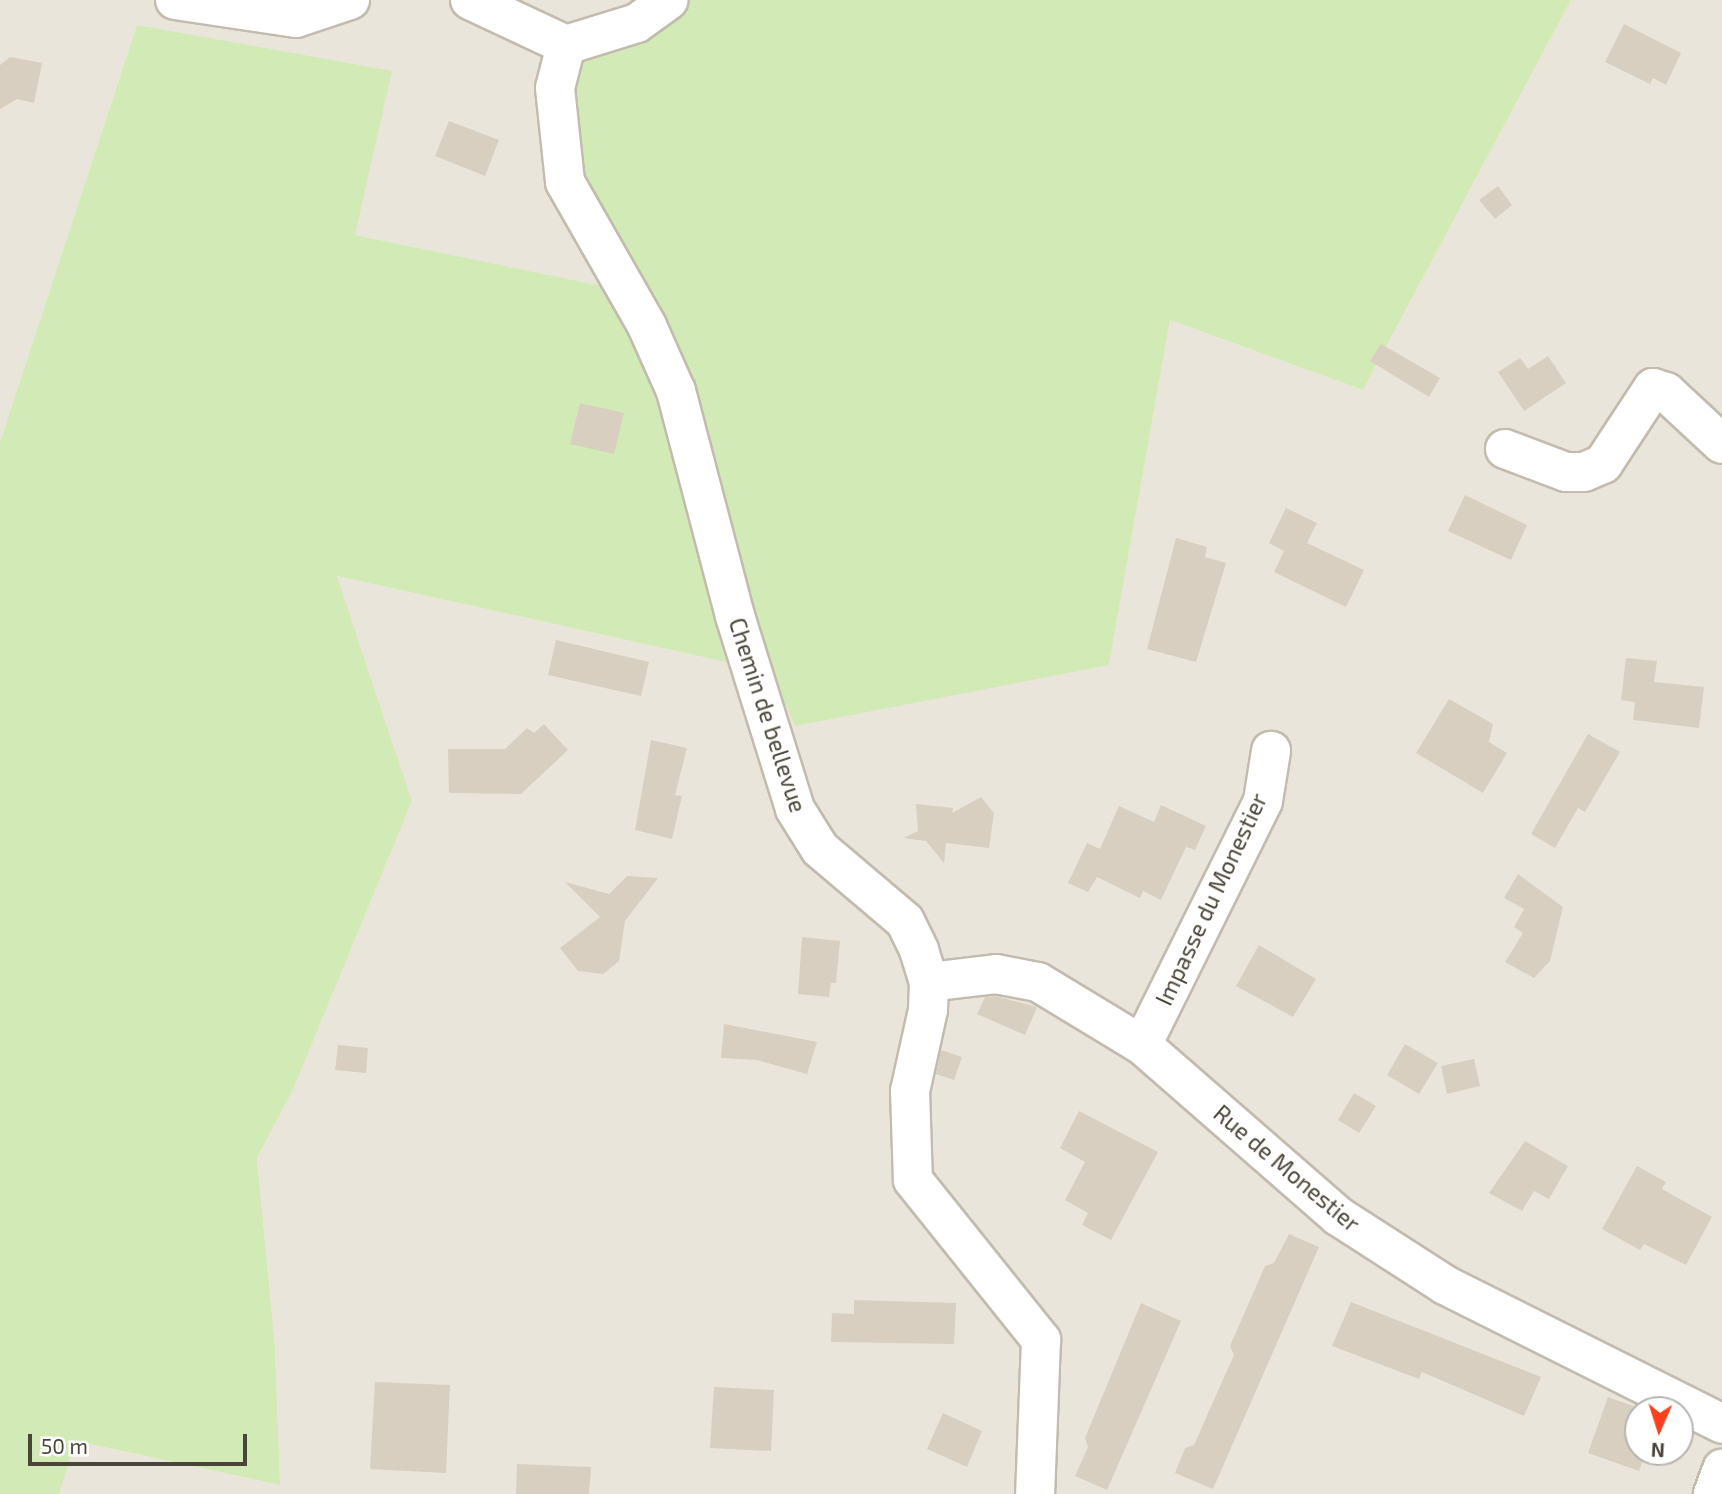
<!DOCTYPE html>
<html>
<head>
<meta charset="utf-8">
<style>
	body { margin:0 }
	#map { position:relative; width:1722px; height:1494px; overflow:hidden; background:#f6f3ec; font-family:"Exo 2",sans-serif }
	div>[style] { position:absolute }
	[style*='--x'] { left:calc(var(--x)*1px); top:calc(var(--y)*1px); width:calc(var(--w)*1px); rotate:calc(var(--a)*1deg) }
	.residential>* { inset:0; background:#eae5da }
	.green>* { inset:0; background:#d2eab5 }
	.building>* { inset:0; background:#d8cfc1 }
	.roads { filter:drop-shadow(2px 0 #c2bbae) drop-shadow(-2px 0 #c2bbae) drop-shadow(0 2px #c2bbae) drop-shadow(0 -2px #c2bbae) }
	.minor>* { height:38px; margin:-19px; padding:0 19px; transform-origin:19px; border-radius:19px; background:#fff }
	span { translate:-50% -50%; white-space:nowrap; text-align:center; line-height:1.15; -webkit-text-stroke:7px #fff; paint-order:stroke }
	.street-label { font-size:23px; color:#4b4439 }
	.north { position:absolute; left:1624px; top:1396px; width:70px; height:70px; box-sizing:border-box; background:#fff; border:2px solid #b7b4b0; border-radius:50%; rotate:183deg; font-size:19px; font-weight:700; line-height:28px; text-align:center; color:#4b4439 }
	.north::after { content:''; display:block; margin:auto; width:24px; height:32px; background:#fc3f1d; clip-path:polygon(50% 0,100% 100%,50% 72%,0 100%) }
	.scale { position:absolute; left:28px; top:1434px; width:219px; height:32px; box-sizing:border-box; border:4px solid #4b4439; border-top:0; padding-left:9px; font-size:21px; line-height:24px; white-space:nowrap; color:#4b4439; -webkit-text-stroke:5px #fff; paint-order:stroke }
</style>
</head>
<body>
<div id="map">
	<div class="residential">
		<i style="clip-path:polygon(0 0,687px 0,651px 297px,355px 235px,137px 25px,0 442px)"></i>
		<i style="clip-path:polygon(evenodd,1571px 0,1722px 0,1722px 1494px,59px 1494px,76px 1441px,280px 1485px,275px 1346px,257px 1158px,293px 1090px,412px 801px,337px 576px,771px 672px,1109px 665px,1170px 320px,1363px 390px,1571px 0,1638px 1410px,1680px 1410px,1680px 1452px,1638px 1452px,1638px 1410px)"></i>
	</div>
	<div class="green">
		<i style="clip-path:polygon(687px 0,1571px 0,1363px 390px,1170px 320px,1109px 665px,795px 726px,771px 672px,337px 576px,412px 801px,293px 1090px,257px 1158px,275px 1346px,280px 1485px,76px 1441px,59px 1494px,0 1494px,0 442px,137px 25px,392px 71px,355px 235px,650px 296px,586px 192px,569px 97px,583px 60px,649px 29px)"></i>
	</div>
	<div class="building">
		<i style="clip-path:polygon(1624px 24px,1681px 53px,1666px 85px,1653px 78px,1650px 84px,1605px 62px)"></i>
		<i style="clip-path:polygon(10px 57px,42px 63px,34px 103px,17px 99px,0 109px,0 65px)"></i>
		<i style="clip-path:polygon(449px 121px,499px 140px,485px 176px,435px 156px)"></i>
		<i style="clip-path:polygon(1498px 186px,1512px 205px,1495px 219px,1479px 200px)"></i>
		<i style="clip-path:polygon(1381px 344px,1440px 378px,1429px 397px,1370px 361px)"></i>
		<i style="clip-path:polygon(1548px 356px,1566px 383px,1524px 411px,1498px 372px,1520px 358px,1528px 369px)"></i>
		<i style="clip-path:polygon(580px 403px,624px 413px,614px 454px,570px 444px)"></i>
		<i style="clip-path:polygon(1465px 495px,1527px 525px,1511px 560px,1448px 531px)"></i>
		<i style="clip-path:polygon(1286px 508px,1317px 523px,1307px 543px,1364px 570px,1346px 607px,1274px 572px,1284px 551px,1269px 543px)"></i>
		<i style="clip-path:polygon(1176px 538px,1207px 547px,1205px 557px,1226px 563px,1196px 662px,1147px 649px)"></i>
		<i style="clip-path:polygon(556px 640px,649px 662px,641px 696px,548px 675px)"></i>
		<i style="clip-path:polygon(1626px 658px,1657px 661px,1654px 682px,1704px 687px,1699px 728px,1633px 720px,1635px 702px,1621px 700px)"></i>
		<i style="clip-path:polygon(1449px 699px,1493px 724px,1489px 742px,1507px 753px,1483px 793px,1416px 753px)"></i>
		<i style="clip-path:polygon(544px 724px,568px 750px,521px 794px,449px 793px,448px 749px,505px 749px,527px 728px,534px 733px)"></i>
		<i style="clip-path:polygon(1588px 734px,1620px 752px,1585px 812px,1578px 808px,1555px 848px,1531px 834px)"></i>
		<i style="clip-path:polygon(651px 740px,687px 748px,675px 795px,682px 796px,672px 839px,635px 830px)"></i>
		<i style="clip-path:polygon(981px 797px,994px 813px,989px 848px,946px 843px,944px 863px,926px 841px,904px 838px,918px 831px,916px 804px,953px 808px,952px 813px)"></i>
		<i style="clip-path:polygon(1161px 805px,1206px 826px,1195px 850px,1186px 847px,1161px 900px,1143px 891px,1140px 898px,1097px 877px,1088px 892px,1068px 883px,1087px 843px,1100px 849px,1119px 806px,1154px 822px)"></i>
		<i style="clip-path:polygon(1518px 874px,1563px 907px,1550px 961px,1534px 978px,1505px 962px,1523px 933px,1514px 927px,1524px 909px,1504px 898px)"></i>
		<i style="clip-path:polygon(627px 876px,658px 878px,625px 921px,619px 961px,603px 974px,578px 971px,560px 948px,600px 917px,565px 882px,609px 894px)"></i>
		<i style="clip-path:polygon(802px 937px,840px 941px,836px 983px,831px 983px,829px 997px,798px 994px)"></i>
		<i style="clip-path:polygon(1259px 945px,1316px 979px,1293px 1017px,1236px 986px)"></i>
		<i style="clip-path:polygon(995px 996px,1037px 1007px,1025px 1035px,977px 1014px,985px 997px)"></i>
		<i style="clip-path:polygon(724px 1024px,817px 1042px,807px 1074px,757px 1060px,721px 1058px)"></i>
		<i style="clip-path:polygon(1405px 1044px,1438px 1063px,1419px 1094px,1387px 1075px)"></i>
		<i style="clip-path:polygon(338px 1045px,368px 1048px,366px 1073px,335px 1070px)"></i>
		<i style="clip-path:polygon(941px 1050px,962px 1057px,954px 1080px,936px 1074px)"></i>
		<i style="clip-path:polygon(1474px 1059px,1480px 1086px,1447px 1094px,1441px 1066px)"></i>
		<i style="clip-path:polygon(1354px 1093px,1376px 1106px,1359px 1133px,1338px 1120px)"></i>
		<i style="clip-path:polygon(1079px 1111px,1158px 1152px,1111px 1240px,1082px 1225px,1088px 1213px,1065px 1200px,1085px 1162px,1060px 1148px)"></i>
		<i style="clip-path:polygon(1525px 1141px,1568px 1166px,1549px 1199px,1534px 1191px,1522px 1211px,1489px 1193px)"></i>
		<i style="clip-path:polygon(1637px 1166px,1666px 1182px,1662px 1189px,1712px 1217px,1686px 1265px,1644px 1244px,1640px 1250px,1602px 1229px)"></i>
		<i style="clip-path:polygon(1289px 1234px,1319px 1247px,1213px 1489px,1175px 1473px,1185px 1448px,1194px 1445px,1221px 1384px,1234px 1355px,1230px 1346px,1265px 1266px,1274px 1263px)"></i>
		<i style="clip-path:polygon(854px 1300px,956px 1303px,954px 1344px,831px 1342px,832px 1313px,854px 1314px)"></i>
		<i style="clip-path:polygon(1351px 1302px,1541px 1377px,1524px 1416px,1422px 1372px,1419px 1379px,1332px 1346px)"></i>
		<i style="clip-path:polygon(1141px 1303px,1181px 1321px,1107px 1490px,1075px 1476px,1088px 1447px,1085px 1438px)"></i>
		<i style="clip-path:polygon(375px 1382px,450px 1385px,446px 1473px,370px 1469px)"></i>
		<i style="clip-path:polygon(714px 1387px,774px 1390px,771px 1451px,710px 1448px)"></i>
		<i style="clip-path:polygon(1608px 1397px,1644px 1410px,1638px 1410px,1638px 1452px,1646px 1452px,1639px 1471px,1588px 1453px)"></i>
		<i style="clip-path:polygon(943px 1413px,982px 1431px,967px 1467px,927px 1449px)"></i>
		<i style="clip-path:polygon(517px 1464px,591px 1467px,589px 1494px,516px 1494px)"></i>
	</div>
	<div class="roads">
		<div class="minor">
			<i style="--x:175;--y:0;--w:122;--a:8.5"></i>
			<i style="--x:296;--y:18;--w:57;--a:-18.4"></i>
			<i style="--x:470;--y:0;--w:106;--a:25.1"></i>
			<i style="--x:566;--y:45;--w:44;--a:104.3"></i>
			<i style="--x:555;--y:88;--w:95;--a:83.9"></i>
			<i style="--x:565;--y:182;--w:166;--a:60.3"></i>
			<i style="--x:647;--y:326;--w:71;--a:66"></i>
			<i style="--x:676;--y:391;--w:233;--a:75.3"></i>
			<i style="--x:735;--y:616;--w:202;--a:72.7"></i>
			<i style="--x:795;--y:809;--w:47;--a:58"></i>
			<i style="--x:820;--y:849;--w:111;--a:40.3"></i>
			<i style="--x:905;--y:921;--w:32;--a:64"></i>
			<i style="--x:919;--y:950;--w:34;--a:73"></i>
			<i style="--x:929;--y:982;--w:28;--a:92"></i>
			<i style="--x:928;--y:1010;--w:83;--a:102.5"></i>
			<i style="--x:910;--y:1091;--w:89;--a:88.1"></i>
			<i style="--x:913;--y:1180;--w:205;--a:51.3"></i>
			<i style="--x:1041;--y:1340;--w:154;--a:92.2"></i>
			<i style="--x:566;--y:45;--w:74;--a:-17.2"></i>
			<i style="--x:637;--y:23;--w:39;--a:-36"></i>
			<i style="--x:1505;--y:449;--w:65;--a:20.7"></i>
			<i style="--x:1566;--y:472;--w:18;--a:0"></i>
			<i style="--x:1584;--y:472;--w:21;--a:-23"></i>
			<i style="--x:1603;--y:464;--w:91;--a:-56.7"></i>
			<i style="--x:1653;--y:388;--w:14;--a:17"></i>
			<i style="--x:1666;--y:392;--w:76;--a:42.9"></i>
			<i style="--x:929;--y:982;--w:67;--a:-6.8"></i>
			<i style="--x:996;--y:974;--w:43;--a:10.8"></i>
			<i style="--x:1038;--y:982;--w:122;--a:31.2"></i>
			<i style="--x:1142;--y:1045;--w:260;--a:41.1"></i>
			<i style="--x:1338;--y:1216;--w:127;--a:32.8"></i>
			<i style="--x:1445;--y:1285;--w:310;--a:26.6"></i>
			<i style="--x:1142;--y:1045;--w:272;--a:-63.6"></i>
			<i style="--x:1263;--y:801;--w:51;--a:-80.9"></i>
			<i style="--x:1713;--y:1494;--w:27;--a:-70"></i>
		</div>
	</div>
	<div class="street-label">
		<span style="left:768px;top:715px;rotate:72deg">Chemin de bellevue</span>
		<span style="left:1211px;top:899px;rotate:-65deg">Impasse du Monestier</span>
		<span style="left:1287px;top:1168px;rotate:40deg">Rue de Monestier</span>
	</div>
	<div class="north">N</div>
	<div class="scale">50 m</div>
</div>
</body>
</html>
